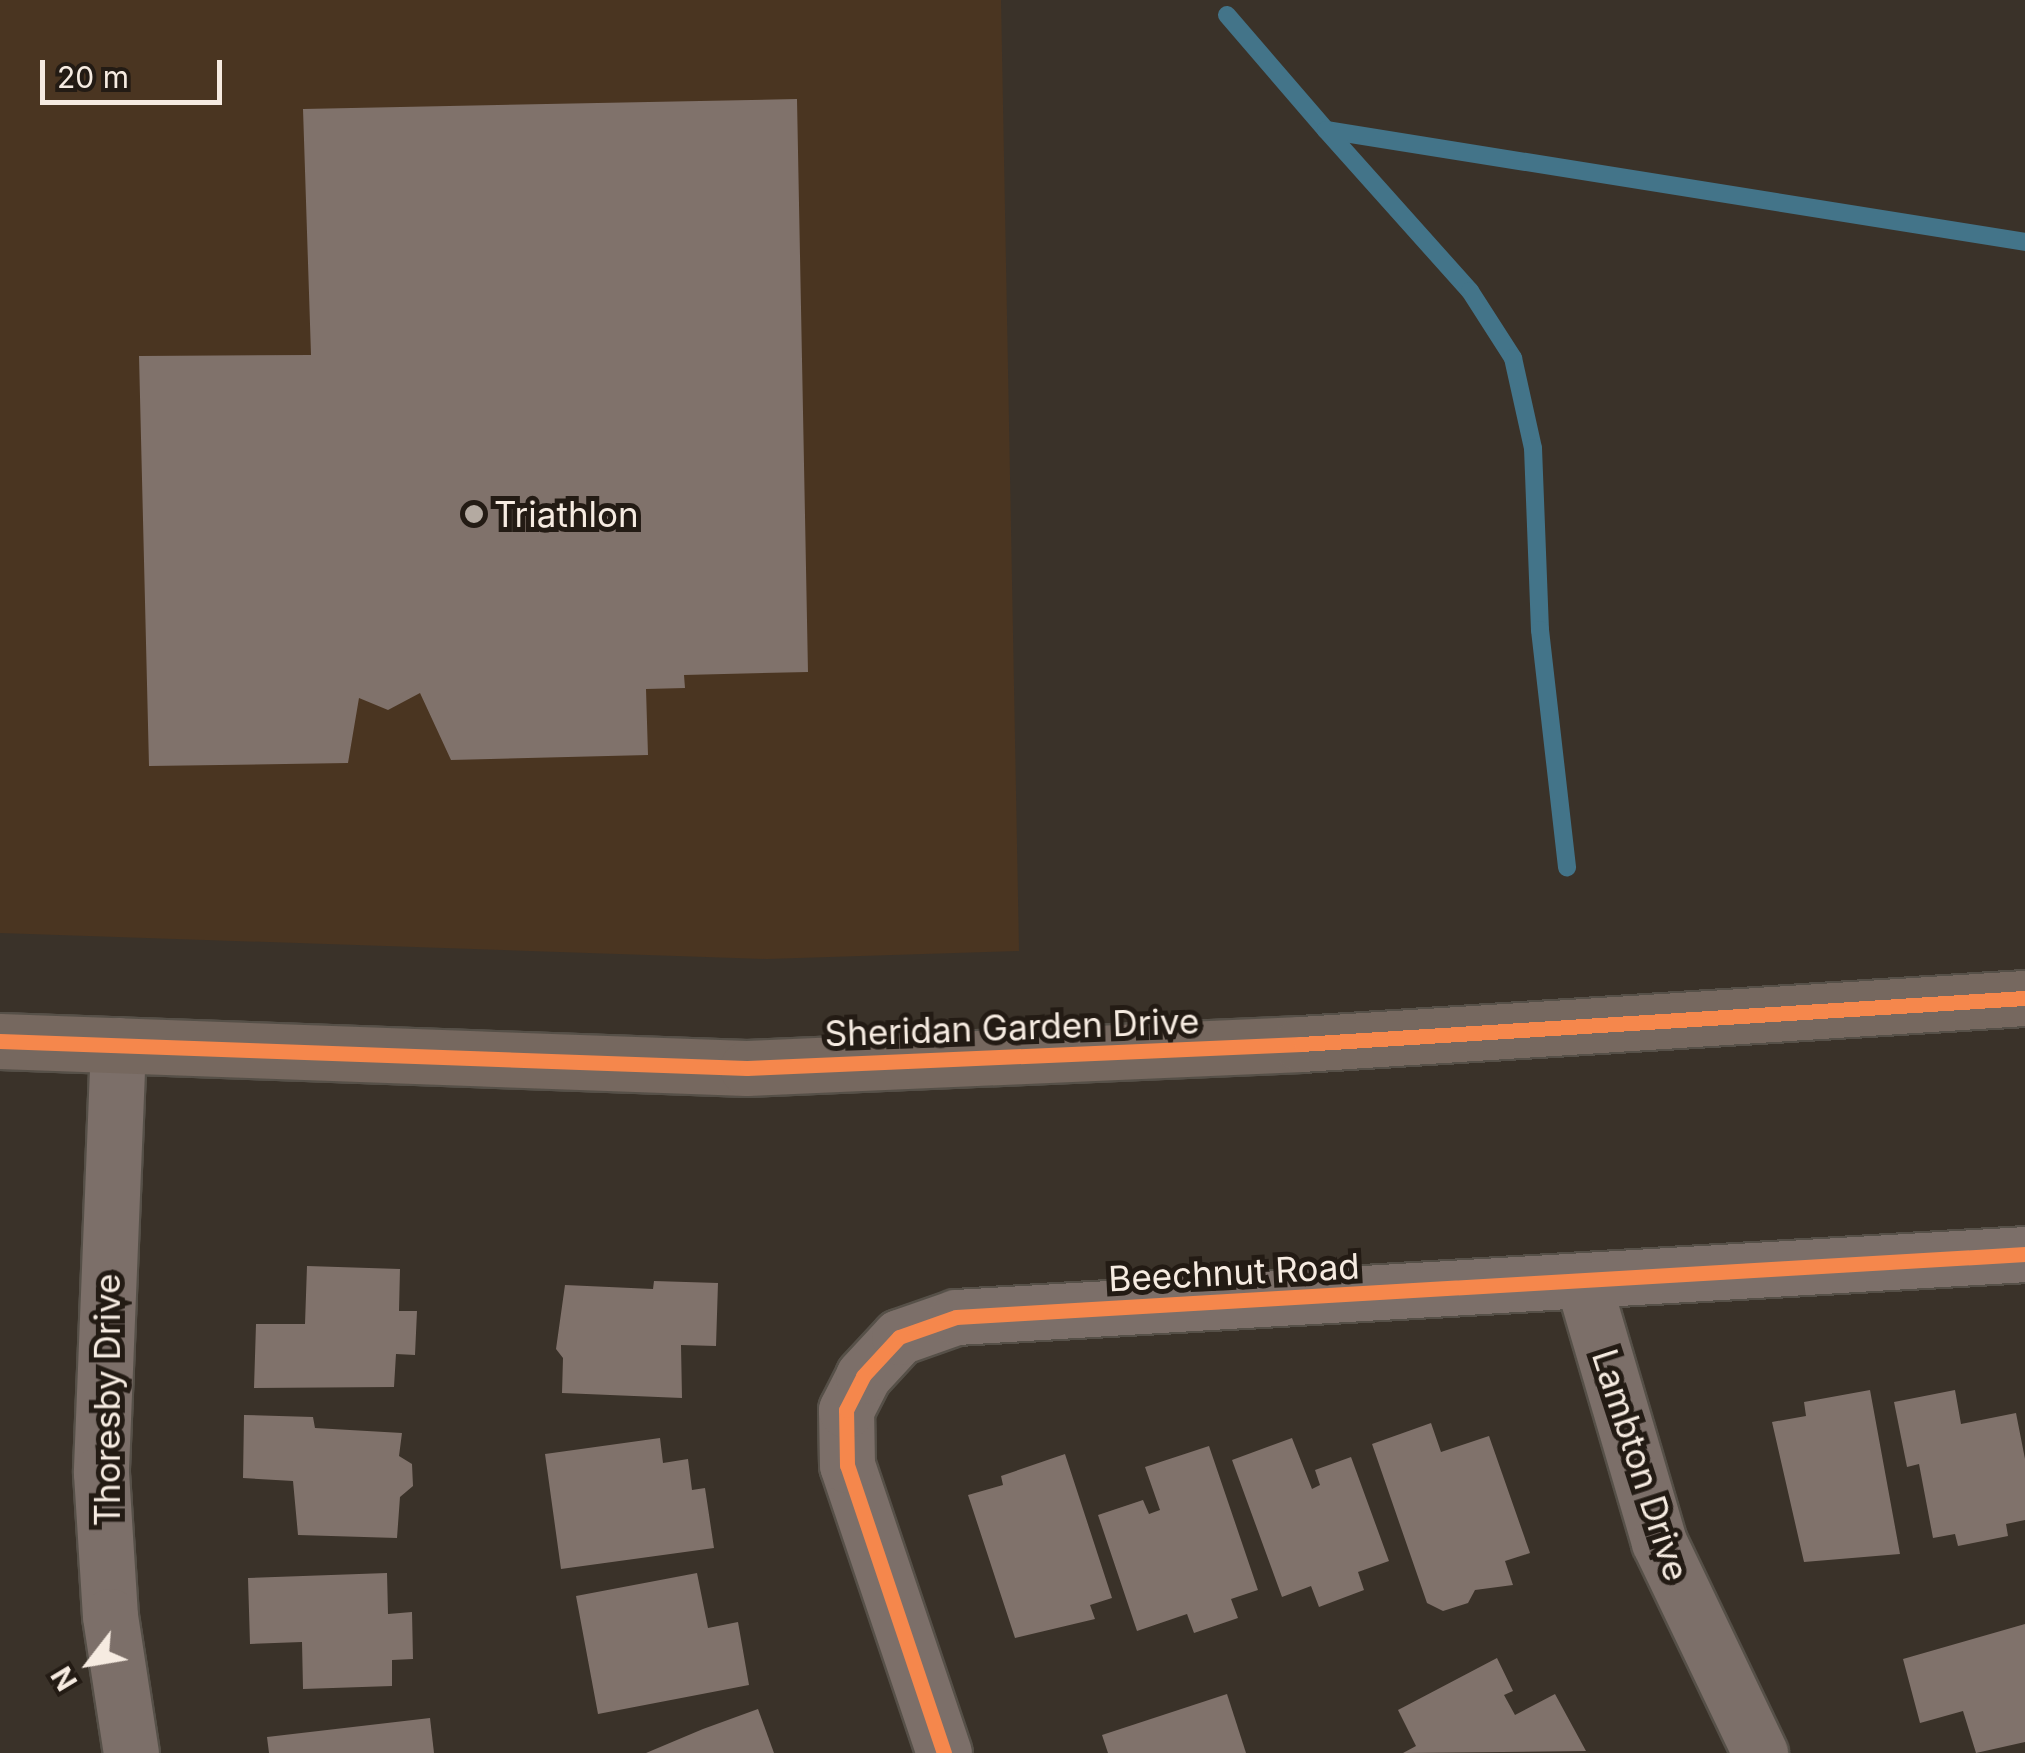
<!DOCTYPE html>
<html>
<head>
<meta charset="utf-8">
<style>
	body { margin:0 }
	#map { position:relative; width:2025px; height:1753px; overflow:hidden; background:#3a3229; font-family:Inter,sans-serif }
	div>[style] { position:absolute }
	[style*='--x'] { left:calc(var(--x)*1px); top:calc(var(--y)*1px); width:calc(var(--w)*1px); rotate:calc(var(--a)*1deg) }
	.built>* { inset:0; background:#4a3521 }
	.stream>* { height:18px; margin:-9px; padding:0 9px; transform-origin:9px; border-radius:9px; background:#437489 }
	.building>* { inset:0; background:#80726b }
	.roads { filter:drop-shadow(2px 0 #565048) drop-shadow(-2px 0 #565048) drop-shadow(0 2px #565048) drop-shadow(0 -2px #565048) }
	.street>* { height:55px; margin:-27.5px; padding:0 27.5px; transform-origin:27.5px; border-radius:27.5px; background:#7c6f69 }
	.secondary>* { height:55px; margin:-27.5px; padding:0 27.5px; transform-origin:27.5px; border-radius:27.5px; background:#76685f }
	.cycleway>* { height:15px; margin:-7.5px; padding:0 7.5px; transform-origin:7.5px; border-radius:7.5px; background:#f5874c }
	.dots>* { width:28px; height:28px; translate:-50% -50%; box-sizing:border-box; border:5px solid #231b14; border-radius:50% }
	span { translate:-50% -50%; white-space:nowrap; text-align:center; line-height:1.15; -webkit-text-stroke:10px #231b14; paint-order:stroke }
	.poi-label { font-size:35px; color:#f6ebe1 }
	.left { translate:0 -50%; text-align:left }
	.street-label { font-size:35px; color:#f6ebe1 }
	.north { position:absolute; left:40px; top:1613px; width:100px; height:100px; -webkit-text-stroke:8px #231b14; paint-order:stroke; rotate:239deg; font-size:28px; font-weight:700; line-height:40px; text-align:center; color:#f6ebe1 }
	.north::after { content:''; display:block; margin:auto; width:35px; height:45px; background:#f6ebe1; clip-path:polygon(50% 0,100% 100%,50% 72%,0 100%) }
	.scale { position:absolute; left:40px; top:60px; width:182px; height:45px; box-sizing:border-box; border:5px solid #f6ebe1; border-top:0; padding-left:12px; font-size:30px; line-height:35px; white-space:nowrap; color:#f6ebe1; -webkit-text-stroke:8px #231b14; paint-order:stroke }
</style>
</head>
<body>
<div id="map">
	<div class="built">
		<i style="clip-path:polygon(0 0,1001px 0,1019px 951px,767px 959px,0 933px)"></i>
	</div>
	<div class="stream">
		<i style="--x:1227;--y:15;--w:152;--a:49.3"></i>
		<i style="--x:1326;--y:130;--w:708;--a:9.1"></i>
		<i style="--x:1326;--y:130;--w:216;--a:48.2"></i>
		<i style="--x:1470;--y:291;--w:80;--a:57.3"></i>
		<i style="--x:1513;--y:358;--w:92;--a:77.5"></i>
		<i style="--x:1533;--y:448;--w:182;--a:87.8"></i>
		<i style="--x:1540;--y:630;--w:239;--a:83.5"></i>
	</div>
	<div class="building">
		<i style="clip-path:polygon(797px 99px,808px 672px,684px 675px,685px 688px,646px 689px,648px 755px,451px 760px,420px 693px,388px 710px,359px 698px,348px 763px,149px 766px,139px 356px,311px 355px,303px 109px)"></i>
		<i style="clip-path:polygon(307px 1266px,400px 1269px,399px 1311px,417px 1311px,415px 1355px,396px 1354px,394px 1387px,254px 1388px,256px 1324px,305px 1324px)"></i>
		<i style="clip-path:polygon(654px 1281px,718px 1283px,716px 1346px,681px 1345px,682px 1398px,562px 1393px,563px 1358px,556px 1349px,565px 1285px,653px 1289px)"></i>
		<i style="clip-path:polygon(1870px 1390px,1900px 1554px,1804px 1562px,1772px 1422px,1806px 1416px,1804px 1402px)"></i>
		<i style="clip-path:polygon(1955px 1390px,1961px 1424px,2016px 1413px,2025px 1459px,2025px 1520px,2006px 1524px,2008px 1536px,1958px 1546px,1955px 1534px,1933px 1538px,1919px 1464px,1907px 1467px,1894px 1402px)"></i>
		<i style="clip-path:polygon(244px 1415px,313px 1417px,315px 1428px,402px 1433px,399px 1456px,412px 1464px,413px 1486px,400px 1497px,397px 1538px,298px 1535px,293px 1481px,243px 1478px)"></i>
		<i style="clip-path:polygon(1431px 1423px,1441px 1452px,1489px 1436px,1530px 1553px,1505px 1561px,1513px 1585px,1475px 1590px,1468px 1603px,1443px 1611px,1427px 1603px,1372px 1444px)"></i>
		<i style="clip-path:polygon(660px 1438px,663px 1463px,688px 1459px,692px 1490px,705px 1488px,714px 1548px,561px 1569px,545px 1454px)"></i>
		<i style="clip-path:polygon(1292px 1438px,1312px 1489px,1320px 1485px,1315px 1470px,1351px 1457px,1389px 1561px,1358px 1572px,1364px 1590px,1319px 1607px,1311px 1586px,1282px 1597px,1232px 1460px)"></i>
		<i style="clip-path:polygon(1209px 1446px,1258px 1590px,1231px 1599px,1238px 1618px,1194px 1633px,1187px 1614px,1137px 1631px,1098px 1515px,1143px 1500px,1149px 1514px,1160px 1510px,1145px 1467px)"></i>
		<i style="clip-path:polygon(1065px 1454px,1112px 1598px,1090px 1605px,1095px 1619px,1015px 1638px,968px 1495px,1003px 1485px,1001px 1476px)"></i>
		<i style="clip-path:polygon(387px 1573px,388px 1614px,412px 1612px,413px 1659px,392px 1660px,392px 1686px,303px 1689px,302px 1642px,250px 1644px,248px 1578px)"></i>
		<i style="clip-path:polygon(697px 1573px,708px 1628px,738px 1622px,749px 1685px,598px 1714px,576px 1596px)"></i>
		<i style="clip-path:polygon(2025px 1624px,2025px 1742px,1976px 1753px,1963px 1711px,1920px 1723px,1903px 1659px)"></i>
		<i style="clip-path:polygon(1497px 1658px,1513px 1691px,1504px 1695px,1515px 1715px,1555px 1694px,1586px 1751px,1403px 1753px,1416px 1746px,1398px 1710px)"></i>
		<i style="clip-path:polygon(1227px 1694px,1246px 1753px,1108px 1753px,1102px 1735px)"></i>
		<i style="clip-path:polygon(758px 1709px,774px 1753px,646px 1753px,703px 1729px)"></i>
		<i style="clip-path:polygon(430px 1718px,434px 1753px,269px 1753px,267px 1737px)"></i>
	</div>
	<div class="roads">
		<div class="street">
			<i style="--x:118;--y:1045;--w:428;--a:92.3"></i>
			<i style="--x:101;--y:1473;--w:143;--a:86.4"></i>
			<i style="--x:110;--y:1616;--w:139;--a:81.3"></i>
			<i style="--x:1583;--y:1282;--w:271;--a:73.7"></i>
			<i style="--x:1659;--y:1542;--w:234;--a:64.4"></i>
			<i style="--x:944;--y:1753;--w:304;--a:-108.6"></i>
			<i style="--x:847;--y:1465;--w:55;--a:-91"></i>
			<i style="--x:846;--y:1410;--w:38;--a:-63"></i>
			<i style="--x:863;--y:1376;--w:53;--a:-47.3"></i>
			<i style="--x:899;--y:1337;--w:60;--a:-19.3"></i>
			<i style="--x:956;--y:1317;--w:1071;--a:-3.37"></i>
		</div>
		<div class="secondary">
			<i style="--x:0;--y:1041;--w:747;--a:2.07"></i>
			<i style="--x:747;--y:1068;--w:555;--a:-2.48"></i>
			<i style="--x:1301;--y:1044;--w:725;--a:-3.64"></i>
		</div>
	</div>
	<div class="cycleway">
		<i style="--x:0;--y:1041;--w:747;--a:2.07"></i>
		<i style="--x:747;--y:1068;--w:555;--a:-2.48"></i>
		<i style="--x:1301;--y:1044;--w:725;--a:-3.64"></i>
		<i style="--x:944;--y:1753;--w:304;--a:-108.6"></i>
		<i style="--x:847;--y:1465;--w:55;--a:-91"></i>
		<i style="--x:846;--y:1410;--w:38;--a:-63"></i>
		<i style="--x:863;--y:1376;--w:53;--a:-47.3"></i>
		<i style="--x:899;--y:1337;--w:60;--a:-19.3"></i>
		<i style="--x:956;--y:1317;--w:1071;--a:-3.37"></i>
	</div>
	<div class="dots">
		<i style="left:474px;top:514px;background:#b4aaa1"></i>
	</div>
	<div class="poi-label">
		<span class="left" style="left:494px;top:514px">Triathlon</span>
	</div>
	<div class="street-label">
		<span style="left:1012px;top:1027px;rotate:-2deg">Sheridan Garden Drive</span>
		<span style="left:1234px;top:1272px;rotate:-3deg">Beechnut Road</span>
		<span style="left:107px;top:1400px;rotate:-90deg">Thoresby Drive</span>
		<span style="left:1641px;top:1465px;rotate:72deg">Lambton Drive</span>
	</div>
	<div class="north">N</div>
	<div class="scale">20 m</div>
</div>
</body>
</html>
